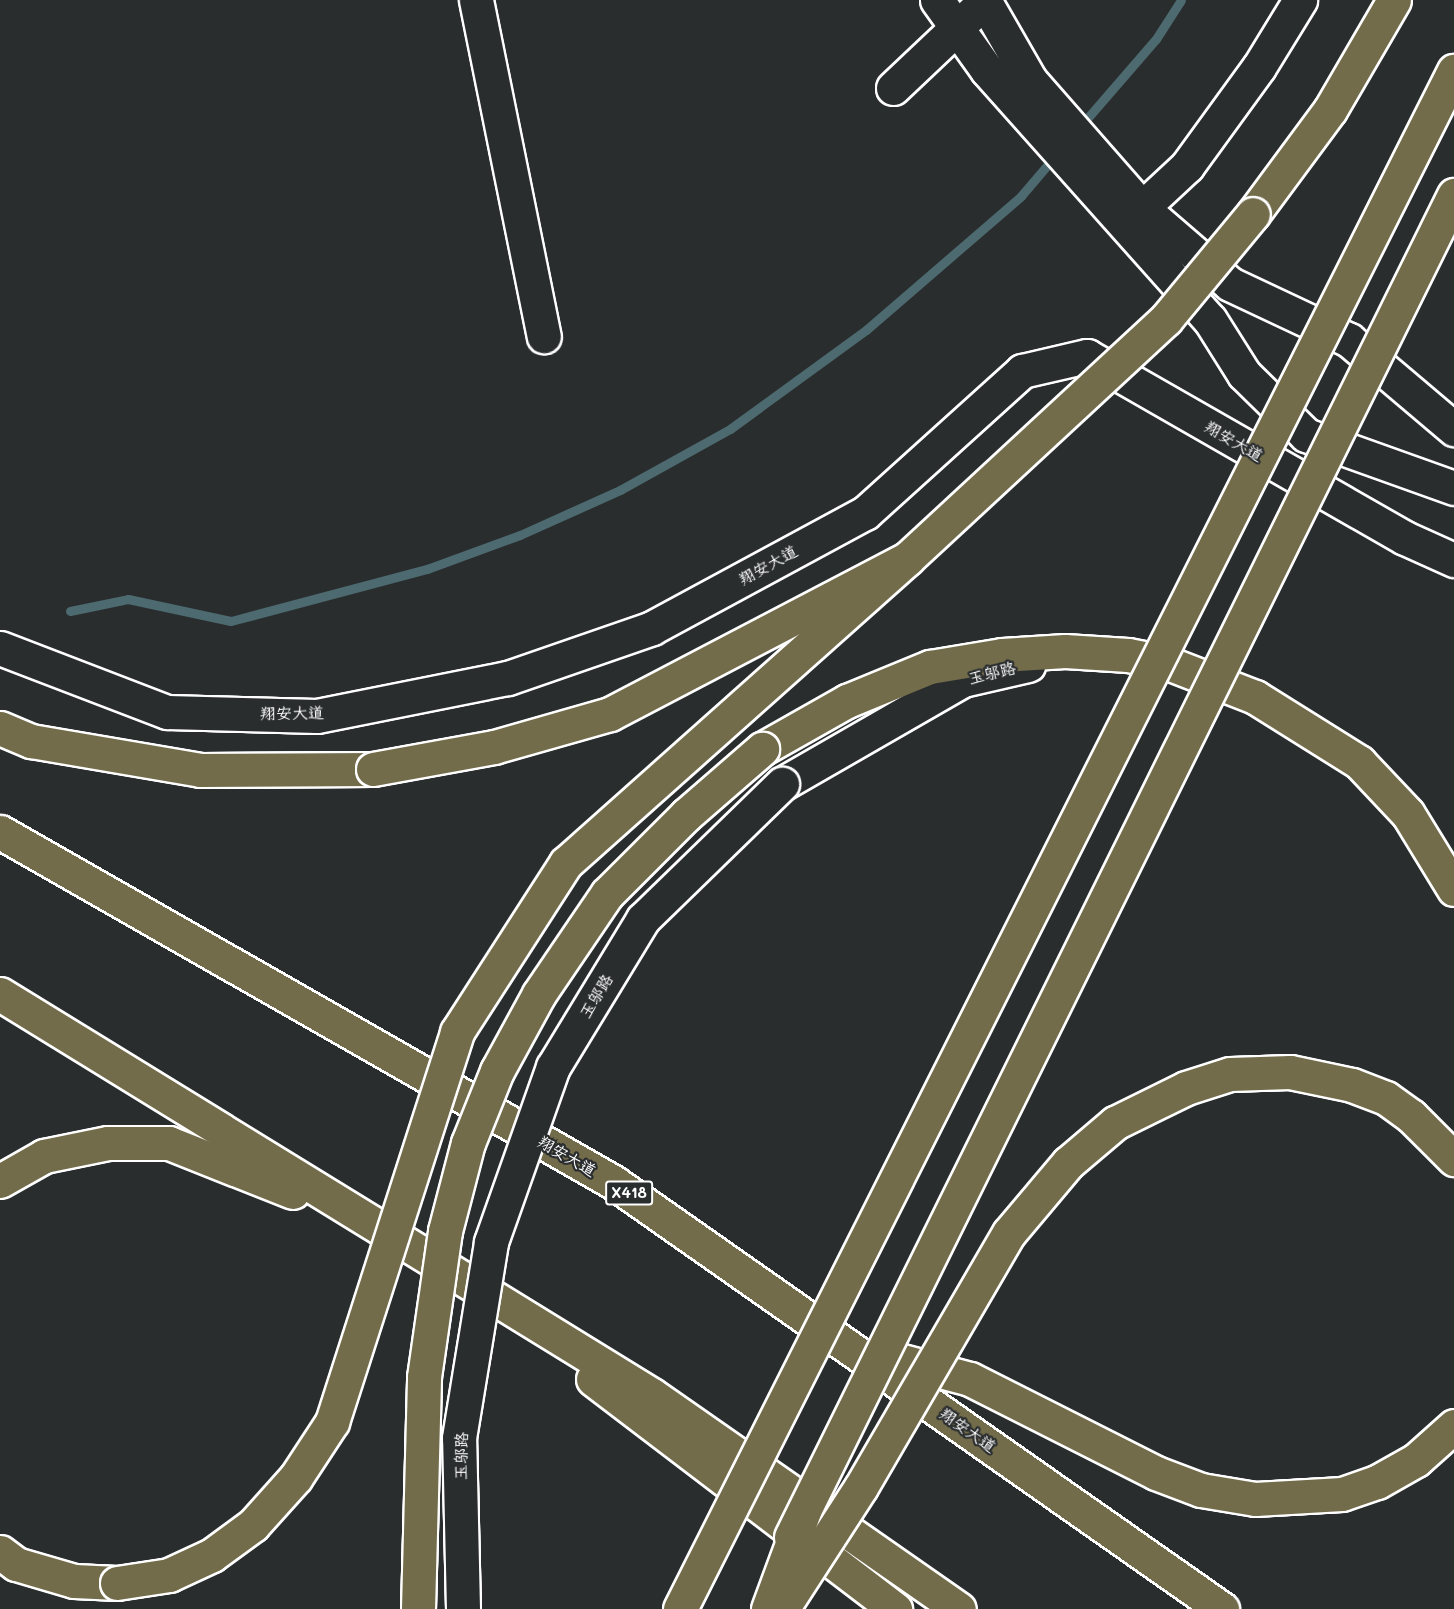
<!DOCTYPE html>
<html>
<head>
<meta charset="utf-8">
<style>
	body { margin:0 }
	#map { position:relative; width:1454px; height:1609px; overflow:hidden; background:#2a2d2e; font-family:Mali,"LXGW WenKai TC",sans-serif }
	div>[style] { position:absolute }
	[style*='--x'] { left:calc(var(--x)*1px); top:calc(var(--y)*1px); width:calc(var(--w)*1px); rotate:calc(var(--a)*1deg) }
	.stream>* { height:9px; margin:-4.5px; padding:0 4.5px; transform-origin:4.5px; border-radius:4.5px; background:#4c6a6f }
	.roads { filter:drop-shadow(2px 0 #fff) drop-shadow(-2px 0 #fff) drop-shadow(0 2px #fff) drop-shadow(0 -2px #fff) }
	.street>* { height:33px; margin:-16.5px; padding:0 16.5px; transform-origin:16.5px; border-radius:16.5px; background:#2a2d2e }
	.secondary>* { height:33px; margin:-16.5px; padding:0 16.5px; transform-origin:16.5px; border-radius:16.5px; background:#2a2d2e }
	.highway>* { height:33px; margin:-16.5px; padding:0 16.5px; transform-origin:16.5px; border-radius:16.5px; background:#736c4b }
	.bridges { filter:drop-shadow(2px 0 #fff) drop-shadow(-2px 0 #fff) drop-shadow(0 2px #fff) drop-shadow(0 -2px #fff) }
	.secondary-bridge>* { height:33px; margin:-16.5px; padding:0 16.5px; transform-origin:16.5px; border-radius:16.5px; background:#2a2d2e }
	.primary-bridge>* { height:33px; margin:-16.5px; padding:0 16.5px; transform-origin:16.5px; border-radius:16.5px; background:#736c4b }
	.highway-bridge>* { height:33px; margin:-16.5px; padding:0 16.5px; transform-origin:16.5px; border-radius:16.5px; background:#736c4b }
	span { translate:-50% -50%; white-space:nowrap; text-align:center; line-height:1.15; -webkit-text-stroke:4.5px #2a2d2e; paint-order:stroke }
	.shield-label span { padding:2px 4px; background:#2a2d2e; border:2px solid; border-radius:4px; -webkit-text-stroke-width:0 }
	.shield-label { font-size:15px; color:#fff; font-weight:700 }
	.street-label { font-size:16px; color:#fff }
</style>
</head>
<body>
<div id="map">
	<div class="stream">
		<i style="--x:1078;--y:129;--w:119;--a:-49.1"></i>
		<i style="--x:1156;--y:39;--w:46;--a:-57.3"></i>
		<i style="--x:70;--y:611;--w:59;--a:-11.7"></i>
		<i style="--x:128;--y:599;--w:105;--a:12.1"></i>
		<i style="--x:231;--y:621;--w:203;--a:-14.9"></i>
		<i style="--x:427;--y:569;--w:99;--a:-20.1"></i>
		<i style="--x:520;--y:535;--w:110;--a:-24.2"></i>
		<i style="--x:620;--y:490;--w:126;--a:-29"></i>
		<i style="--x:730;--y:429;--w:168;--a:-36.1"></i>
		<i style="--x:866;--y:330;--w:205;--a:-40.8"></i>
		<i style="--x:1021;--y:196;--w:54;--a:-49.5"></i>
	</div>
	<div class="roads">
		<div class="street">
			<i style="--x:476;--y:0;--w:343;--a:78.6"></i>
			<i style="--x:893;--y:88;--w:128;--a:-43.4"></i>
		</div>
		<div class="secondary">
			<i style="--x:937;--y:0;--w:86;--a:54.5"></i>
			<i style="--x:987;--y:70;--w:335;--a:48.3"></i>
			<i style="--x:1210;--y:320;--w:64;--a:57.8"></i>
			<i style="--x:1244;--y:374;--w:87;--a:44.5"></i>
			<i style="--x:1306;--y:435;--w:157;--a:19.7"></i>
			<i style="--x:984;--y:0;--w:92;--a:60.1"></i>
			<i style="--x:1030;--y:80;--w:170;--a:48.8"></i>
			<i style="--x:1142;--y:208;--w:116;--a:40.8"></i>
			<i style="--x:1230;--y:284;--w:132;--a:25.2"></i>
			<i style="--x:1349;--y:340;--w:138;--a:40.3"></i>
			<i style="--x:1124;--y:219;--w:21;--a:-31"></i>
			<i style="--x:1142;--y:208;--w:62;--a:-43"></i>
			<i style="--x:1187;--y:166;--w:122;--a:-54"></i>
			<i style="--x:1259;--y:67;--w:79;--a:-58.5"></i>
			<i style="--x:0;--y:648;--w:179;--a:21"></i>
			<i style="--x:167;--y:712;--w:150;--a:1.5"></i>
			<i style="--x:317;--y:716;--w:195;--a:-11.3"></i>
			<i style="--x:508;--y:678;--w:152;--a:-19.1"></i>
			<i style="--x:652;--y:628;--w:242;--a:-28.4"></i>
			<i style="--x:865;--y:513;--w:212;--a:-42.1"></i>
			<i style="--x:1022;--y:371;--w:67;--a:-13"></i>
			<i style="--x:1087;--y:356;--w:366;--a:29.8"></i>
			<i style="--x:1405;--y:538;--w:54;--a:24.2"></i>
			<i style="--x:782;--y:784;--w:209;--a:-29.9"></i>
			<i style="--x:963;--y:680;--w:67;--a:-13"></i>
		</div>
		<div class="highway">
			<i style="--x:1253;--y:214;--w:129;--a:-53.5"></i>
			<i style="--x:1330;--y:110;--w:127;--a:-59.8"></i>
			<i style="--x:0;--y:728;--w:34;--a:23"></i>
			<i style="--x:31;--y:741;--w:171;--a:9.7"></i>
			<i style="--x:200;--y:770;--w:173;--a:-0.3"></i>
			<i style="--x:762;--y:749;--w:98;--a:-29.5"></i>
			<i style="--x:847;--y:701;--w:90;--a:-22.3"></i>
			<i style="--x:930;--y:667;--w:73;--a:-9.5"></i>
			<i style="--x:1002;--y:655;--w:63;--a:-3.6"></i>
			<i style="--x:1065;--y:651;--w:63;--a:3.6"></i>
			<i style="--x:1128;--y:655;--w:38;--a:11"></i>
			<i style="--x:1165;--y:662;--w:97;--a:21.3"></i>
			<i style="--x:1255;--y:697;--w:123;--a:32"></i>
			<i style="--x:1359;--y:762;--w:71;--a:46.7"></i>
			<i style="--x:1408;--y:814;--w:88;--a:58.5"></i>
			<i style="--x:0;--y:832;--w:706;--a:29.72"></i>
			<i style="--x:613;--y:1182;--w:744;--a:35.04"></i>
			<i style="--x:0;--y:994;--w:765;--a:31.59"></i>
			<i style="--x:652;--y:1395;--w:374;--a:34.9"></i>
			<i style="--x:0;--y:1181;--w:51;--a:-29.6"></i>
			<i style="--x:44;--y:1156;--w:65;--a:-11.5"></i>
			<i style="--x:108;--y:1143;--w:61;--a:0"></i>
			<i style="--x:169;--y:1143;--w:133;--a:21.6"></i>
			<i style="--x:902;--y:1361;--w:70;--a:14.8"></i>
			<i style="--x:970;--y:1379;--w:208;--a:26.8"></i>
			<i style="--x:1156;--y:1473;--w:48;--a:20.7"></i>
			<i style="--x:1201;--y:1490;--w:55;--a:9.5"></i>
			<i style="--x:1255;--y:1499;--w:87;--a:-3.3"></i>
			<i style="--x:1342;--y:1494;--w:37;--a:-19"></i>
			<i style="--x:1377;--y:1482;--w:45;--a:-29.4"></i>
			<i style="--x:1416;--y:1460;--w:51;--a:-41.8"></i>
			<i style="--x:593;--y:1379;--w:380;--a:37.3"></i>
			<i style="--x:0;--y:1552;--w:20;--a:37"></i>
			<i style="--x:16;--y:1564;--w:60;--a:16.3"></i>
			<i style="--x:74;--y:1581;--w:43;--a:2.7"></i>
		</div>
	</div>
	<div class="bridges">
		<div class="secondary-bridge">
			<i style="--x:463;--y:1609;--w:171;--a:-91.3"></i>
			<i style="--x:459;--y:1438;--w:199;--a:-80.7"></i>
			<i style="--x:491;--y:1242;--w:186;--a:-70.5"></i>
			<i style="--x:553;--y:1067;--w:173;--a:-58.7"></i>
			<i style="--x:643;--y:919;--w:194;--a:-44.2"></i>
		</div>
		<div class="primary-bridge">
			<i style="--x:791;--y:1537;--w:1497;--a:-63.71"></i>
			<i style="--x:680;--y:1609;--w:1722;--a:-63.29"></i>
		</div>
		<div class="highway-bridge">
			<i style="--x:373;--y:769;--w:123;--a:-10.3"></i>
			<i style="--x:494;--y:747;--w:121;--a:-15.9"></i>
			<i style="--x:610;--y:714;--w:335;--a:-27.6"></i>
			<i style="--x:907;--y:559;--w:353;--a:-42.8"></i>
			<i style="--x:1166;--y:319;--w:136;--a:-50.4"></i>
			<i style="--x:117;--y:1583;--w:53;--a:-8.7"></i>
			<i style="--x:169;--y:1575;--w:47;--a:-24.9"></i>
			<i style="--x:212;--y:1555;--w:51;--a:-36.2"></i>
			<i style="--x:253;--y:1525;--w:64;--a:-48.1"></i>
			<i style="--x:296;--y:1477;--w:66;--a:-56.8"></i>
			<i style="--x:332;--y:1422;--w:410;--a:-72.2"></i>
			<i style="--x:457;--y:1032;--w:201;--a:-57.2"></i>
			<i style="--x:566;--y:863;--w:457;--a:-41.7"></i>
			<i style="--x:418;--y:1609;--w:232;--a:-88.5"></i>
			<i style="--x:424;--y:1377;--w:148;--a:-81.8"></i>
			<i style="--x:445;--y:1231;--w:91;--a:-75.4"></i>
			<i style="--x:468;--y:1143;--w:78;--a:-68.1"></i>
			<i style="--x:497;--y:1071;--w:88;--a:-61.4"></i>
			<i style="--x:539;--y:994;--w:121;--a:-55.8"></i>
			<i style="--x:607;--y:894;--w:112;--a:-45"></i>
			<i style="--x:686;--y:815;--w:101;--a:-41"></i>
			<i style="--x:768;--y:1609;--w:104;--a:-69.8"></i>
			<i style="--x:782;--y:1609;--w:145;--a:-57.1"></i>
			<i style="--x:861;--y:1487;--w:294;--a:-59.8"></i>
			<i style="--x:1009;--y:1233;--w:92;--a:-49.9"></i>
			<i style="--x:1068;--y:1163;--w:62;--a:-40.4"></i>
			<i style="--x:1115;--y:1123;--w:79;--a:-26.2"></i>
			<i style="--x:1186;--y:1088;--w:46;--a:-17.7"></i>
			<i style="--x:1230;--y:1074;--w:60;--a:-1.9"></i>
			<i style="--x:1290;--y:1072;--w:63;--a:11.8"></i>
			<i style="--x:1352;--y:1085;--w:36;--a:21"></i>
			<i style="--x:1386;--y:1098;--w:31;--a:36"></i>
			<i style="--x:1411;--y:1116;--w:61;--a:45"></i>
		</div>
	</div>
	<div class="shield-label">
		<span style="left:629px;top:1193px">X418</span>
	</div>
	<div class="street-label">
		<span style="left:1234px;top:441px;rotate:30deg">翔安大道</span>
		<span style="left:768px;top:565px;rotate:-29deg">翔安大道</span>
		<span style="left:992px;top:673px;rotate:-14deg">玉邬路</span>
		<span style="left:292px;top:713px;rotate:-1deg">翔安大道</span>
		<span style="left:596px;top:996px;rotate:-59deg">玉邬路</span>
		<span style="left:567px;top:1156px;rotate:30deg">翔安大道</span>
		<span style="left:968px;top:1430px;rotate:35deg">翔安大道</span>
		<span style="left:461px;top:1456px;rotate:-89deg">玉邬路</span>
	</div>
</div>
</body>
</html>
